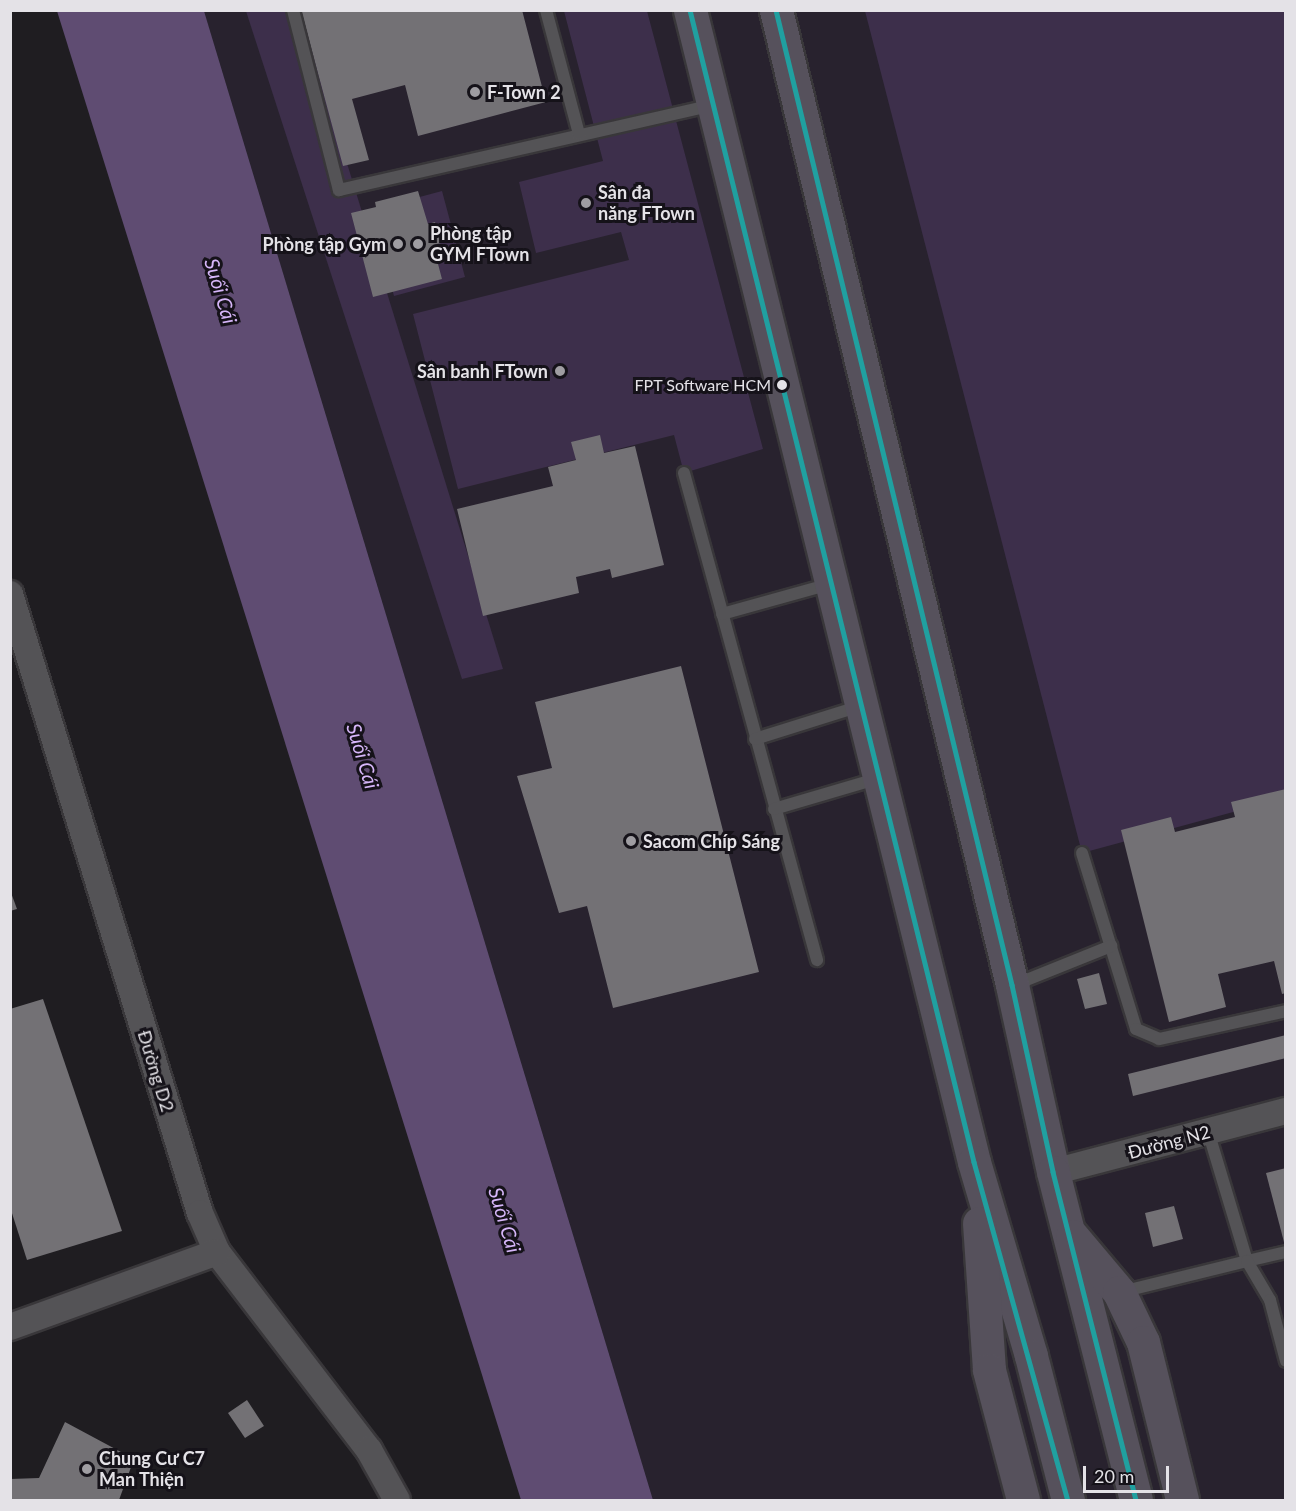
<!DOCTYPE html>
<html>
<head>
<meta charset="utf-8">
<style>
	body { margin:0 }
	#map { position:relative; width:1296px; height:1511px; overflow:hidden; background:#1f1d21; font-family:Lato,sans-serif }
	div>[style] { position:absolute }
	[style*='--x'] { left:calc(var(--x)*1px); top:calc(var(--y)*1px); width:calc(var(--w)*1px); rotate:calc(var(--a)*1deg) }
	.built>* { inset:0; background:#28222e }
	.green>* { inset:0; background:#3d2f4b }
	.water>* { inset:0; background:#5f4c72 }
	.building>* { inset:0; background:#737175 }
	.roads { filter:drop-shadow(2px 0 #39373a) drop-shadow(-2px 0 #39373a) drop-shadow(0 2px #39373a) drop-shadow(0 -2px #39373a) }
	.lane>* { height:12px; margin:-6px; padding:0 6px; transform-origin:6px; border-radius:6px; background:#545356 }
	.street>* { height:26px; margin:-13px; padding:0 13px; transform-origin:13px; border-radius:13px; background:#545356 }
	.primary>* { height:33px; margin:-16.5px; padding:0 16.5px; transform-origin:16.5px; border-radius:16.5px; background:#56515c }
	.bus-1>* { height:4.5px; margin:-2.25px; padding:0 2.25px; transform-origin:2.25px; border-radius:2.25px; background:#20a0a0 }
	.dots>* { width:16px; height:16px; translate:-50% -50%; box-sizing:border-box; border:3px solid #151219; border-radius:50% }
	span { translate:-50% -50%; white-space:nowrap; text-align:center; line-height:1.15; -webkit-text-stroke:6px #151219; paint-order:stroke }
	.bus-label { font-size:16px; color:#e4e2e7 }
	.right { translate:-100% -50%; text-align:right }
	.poi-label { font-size:18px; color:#e4e2e7; font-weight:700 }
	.left { translate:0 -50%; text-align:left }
	.street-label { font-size:18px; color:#e4e2e7 }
	.water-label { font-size:20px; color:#d6b6f9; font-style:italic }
	.frame { position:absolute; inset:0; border:12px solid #e4e2e7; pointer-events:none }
	.scale { position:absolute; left:1083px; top:1466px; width:86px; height:27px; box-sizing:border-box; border:3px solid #e4e2e7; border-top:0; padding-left:8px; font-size:18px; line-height:21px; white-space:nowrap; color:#e4e2e7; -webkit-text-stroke:4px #151219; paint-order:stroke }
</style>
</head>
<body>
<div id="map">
	<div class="built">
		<i style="clip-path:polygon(204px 11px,1285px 11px,1285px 1500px,653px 1500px)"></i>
	</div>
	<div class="green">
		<i style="clip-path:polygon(246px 11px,300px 11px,503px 669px,462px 679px)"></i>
		<i style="clip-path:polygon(564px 11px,647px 11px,763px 449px,684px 473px,674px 435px,458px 489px,413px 314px,629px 260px,621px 232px,536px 253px,519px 182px,603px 161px)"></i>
		<i style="clip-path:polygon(865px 11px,1285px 11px,1285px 798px,1082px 853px)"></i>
		<i style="clip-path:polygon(442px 191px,465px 277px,394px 296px,371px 210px)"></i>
	</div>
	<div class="water">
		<i style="clip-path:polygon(57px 11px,204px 11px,653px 1500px,521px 1500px)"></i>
	</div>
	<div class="building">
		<i style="clip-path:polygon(301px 10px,522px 10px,546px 102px,418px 136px,405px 85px,352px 99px,369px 160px,343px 166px)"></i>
		<i style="clip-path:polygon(418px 191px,428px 224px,435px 222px,441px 243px,433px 245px,442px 279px,373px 297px,351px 213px,376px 207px,375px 202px)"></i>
		<i style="clip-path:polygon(600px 435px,604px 453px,635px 446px,664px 565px,612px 578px,610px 569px,576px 577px,579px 593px,483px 616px,457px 509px,553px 486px,548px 467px,576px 460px,571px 442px)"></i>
		<i style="clip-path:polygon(681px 666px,759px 972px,613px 1008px,587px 906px,559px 913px,517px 776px,552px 768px,535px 702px)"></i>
		<i style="clip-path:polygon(1286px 789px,1286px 993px,1282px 994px,1274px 961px,1218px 974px,1226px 1007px,1169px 1022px,1121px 830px,1171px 817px,1175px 832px,1235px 817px,1231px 802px)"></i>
		<i style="clip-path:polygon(10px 890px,17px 909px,10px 911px)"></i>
		<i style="clip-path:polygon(1099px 973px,1107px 1004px,1085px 1009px,1077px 979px)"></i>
		<i style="clip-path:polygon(43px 999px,122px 1231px,27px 1260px,10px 1207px,10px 1009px)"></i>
		<i style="clip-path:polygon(1286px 1035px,1286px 1058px,1133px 1096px,1128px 1074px)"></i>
		<i style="clip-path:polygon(1286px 1168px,1286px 1246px,1285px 1246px,1266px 1173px)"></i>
		<i style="clip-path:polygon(1174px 1206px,1183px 1239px,1153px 1247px,1145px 1213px)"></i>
		<i style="clip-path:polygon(247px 1400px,264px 1426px,245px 1438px,228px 1413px)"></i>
		<i style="clip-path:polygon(65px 1422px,134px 1459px,119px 1500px,10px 1500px,10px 1479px,39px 1478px)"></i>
	</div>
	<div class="roads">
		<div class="lane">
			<i style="--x:293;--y:10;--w:186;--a:75.7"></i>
			<i style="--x:339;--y:190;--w:384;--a:-12.8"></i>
			<i style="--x:546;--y:10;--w:128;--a:75.1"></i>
			<i style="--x:684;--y:473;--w:505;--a:74.72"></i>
			<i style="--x:722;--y:614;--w:112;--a:-15.5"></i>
			<i style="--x:755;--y:739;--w:110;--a:-17.4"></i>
			<i style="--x:774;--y:809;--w:109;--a:-16.4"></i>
			<i style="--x:1082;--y:853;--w:184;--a:72.9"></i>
			<i style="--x:1136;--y:1029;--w:25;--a:23"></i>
			<i style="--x:1159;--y:1039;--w:130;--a:-12.4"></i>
			<i style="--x:1014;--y:985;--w:105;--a:-21.9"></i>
			<i style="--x:1208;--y:1131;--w:136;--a:73.3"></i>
			<i style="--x:1247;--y:1261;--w:40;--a:-13"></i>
			<i style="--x:1121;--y:1292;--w:130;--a:-13.8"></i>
			<i style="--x:1247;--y:1261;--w:45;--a:59.5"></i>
			<i style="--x:1270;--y:1300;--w:63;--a:75.3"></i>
		</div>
		<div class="street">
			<i style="--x:10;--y:594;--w:648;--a:72.94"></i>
			<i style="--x:200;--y:1213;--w:43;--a:66.4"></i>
			<i style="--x:217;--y:1252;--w:250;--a:52.5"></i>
			<i style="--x:369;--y:1450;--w:57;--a:60.8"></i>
			<i style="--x:1053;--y:1172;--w:241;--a:-14.7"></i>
			<i style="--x:10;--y:1327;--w:220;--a:-19.9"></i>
		</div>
		<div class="primary">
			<i style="--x:690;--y:10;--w:1186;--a:76.15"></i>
			<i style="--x:974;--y:1162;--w:202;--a:73.6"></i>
			<i style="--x:1031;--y:1356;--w:149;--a:75.6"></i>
			<i style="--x:776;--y:10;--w:1003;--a:76.39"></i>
			<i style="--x:1012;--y:985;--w:191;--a:77.6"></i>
			<i style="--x:1053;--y:1172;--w:338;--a:75.8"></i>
			<i style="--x:979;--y:1223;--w:147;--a:86.1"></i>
			<i style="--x:989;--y:1370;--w:134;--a:75.3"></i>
			<i style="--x:1072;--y:1236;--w:73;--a:50"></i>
			<i style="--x:1119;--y:1292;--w:55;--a:64.4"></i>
			<i style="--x:1143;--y:1342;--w:163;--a:76.1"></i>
		</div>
	</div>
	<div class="bus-1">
		<i style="--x:690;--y:10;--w:1186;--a:76.15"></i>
		<i style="--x:974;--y:1162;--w:351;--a:74.5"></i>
		<i style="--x:776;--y:10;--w:1003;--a:76.39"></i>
		<i style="--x:1012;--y:985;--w:191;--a:77.6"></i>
		<i style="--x:1053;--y:1172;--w:338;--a:75.8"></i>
	</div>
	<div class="dots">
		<i style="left:475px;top:92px;background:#9f9da2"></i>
		<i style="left:586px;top:203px;background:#9f9da2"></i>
		<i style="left:398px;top:244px;background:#9f9da2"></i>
		<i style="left:418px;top:244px;background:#9f9da2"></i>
		<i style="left:560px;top:371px;background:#9f9da2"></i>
		<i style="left:782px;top:385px;background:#e4e2e7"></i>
		<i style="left:631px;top:841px;background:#9f9da2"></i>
		<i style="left:87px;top:1469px;background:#9f9da2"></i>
	</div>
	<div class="bus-label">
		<span class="right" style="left:771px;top:385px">FPT Software HCM</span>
	</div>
	<div class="poi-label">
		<span class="left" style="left:487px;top:92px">F-Town 2</span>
		<span class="left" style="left:598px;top:203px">Sân đa<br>năng FTown</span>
		<span class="left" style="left:430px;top:244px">Phòng tập<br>GYM FTown</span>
		<span class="right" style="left:386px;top:244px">Phòng tập Gym</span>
		<span class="right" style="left:548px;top:371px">Sân banh FTown</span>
		<span class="left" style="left:643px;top:841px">Sacom Chíp Sáng</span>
		<span class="left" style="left:99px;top:1469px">Chung Cư C7<br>Man Thiện</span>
	</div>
	<div class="street-label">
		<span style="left:156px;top:1071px;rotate:73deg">Đường D2</span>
		<span style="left:1169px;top:1142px;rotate:-15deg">Đường N2</span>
	</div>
	<div class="water-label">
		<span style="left:221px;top:291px;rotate:73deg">Suối Cái</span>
		<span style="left:363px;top:756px;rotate:73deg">Suối Cái</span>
		<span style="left:505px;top:1220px;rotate:73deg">Suối Cái</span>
	</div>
	<div class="frame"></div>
	<div class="scale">20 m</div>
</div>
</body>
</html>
